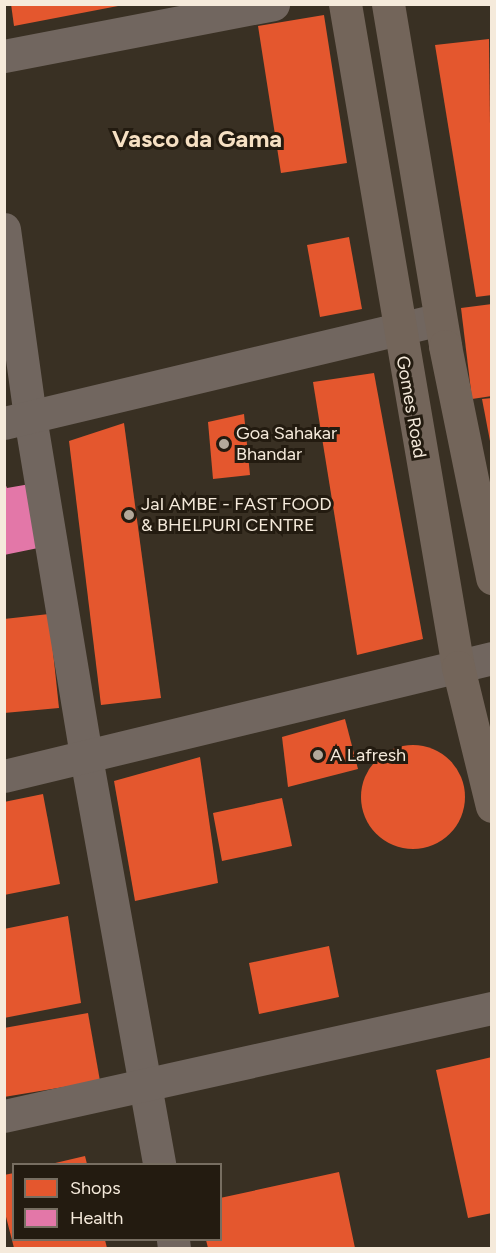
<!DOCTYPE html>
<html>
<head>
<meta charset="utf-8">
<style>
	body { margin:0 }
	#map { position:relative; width:496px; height:1253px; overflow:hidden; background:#393023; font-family:Figtree,sans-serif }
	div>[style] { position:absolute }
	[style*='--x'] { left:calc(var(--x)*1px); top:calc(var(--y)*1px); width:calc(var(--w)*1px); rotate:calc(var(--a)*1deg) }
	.shops>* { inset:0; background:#e4572e }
	.round { border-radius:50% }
	.health>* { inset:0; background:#e377a8 }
	.minor>* { height:33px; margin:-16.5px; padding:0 16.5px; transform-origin:16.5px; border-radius:16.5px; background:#71665f }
	.major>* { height:33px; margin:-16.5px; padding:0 16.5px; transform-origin:16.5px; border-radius:16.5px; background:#73655a }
	.dots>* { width:16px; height:16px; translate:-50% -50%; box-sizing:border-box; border:3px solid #231b10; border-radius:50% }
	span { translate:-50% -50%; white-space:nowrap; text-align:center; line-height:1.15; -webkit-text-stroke:6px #231b10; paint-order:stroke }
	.street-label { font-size:18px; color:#f5eadb }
	.poi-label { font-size:18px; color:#f5eadb }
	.left { translate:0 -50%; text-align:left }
	.district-label { font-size:24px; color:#f6e0c3; font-weight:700 }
	.frame { position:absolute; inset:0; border:6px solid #f5eadb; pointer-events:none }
	.legend { position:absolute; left:12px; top:1163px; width:210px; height:78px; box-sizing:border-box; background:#231b10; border:2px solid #776e61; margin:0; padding:8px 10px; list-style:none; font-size:18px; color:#f5eadb }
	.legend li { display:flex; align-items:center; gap:12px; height:30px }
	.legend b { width:30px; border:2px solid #776e61 }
</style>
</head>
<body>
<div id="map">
	<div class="shops">
		<i style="clip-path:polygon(11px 4px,117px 4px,118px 6px,14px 26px)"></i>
		<i style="clip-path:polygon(324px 15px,347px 163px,281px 173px,258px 26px)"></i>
		<i style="clip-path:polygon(489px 39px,492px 295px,476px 297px,435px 45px)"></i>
		<i style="clip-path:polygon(349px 237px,362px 309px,320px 317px,307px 245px)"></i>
		<i style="clip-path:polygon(492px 304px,492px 396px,472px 399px,461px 308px)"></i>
		<i style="clip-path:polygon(374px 373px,423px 639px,357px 655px,313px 382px)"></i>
		<i style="clip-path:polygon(492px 398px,492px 441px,490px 441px,482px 399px)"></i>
		<i style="clip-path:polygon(244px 414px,250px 475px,213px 479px,208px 422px)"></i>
		<i style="clip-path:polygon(124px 423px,161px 698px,101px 705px,69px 441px)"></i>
		<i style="clip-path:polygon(49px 614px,59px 708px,4px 713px,4px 619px)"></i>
		<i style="clip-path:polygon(345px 719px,358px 769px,288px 787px,282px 737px)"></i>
		<i class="round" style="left:361px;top:745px;width:104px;height:104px"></i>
		<i style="clip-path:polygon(200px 757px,218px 883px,135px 901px,114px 781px)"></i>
		<i style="clip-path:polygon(43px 794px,60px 884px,4px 895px,4px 802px)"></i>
		<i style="clip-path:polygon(282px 798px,292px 846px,222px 861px,213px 813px)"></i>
		<i style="clip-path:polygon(68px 916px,81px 1003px,4px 1018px,4px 929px)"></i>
		<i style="clip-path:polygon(329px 946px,339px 997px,259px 1014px,249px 963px)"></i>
		<i style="clip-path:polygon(88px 1013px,100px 1081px,4px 1097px,4px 1028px)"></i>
		<i style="clip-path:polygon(492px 1057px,492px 1213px,468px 1218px,436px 1070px)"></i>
		<i style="clip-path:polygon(85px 1156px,87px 1164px,51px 1164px)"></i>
		<i style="clip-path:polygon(339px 1172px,355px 1248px,208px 1248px,206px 1240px,220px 1240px,220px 1198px)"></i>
		<i style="clip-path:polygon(14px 1173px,14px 1240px,105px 1240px,107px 1248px,14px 1248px,4px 1209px,4px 1175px)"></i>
	</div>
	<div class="health">
		<i style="clip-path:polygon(4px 481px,7px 488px,30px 484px,43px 547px,4px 555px)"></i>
	</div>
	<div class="minor">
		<i style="--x:4;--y:56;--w:274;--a:-10.9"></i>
		<i style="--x:4;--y:229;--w:190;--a:82.1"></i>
		<i style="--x:30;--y:417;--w:345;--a:80.6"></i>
		<i style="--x:86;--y:757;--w:413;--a:79.8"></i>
		<i style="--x:4;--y:423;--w:448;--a:-13.4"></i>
		<i style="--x:4;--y:776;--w:502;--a:-13.59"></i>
		<i style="--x:4;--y:1116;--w:500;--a:-12.5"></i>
		<i style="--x:173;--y:1240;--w:8;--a:83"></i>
	</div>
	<div class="major">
		<i style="--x:345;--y:4;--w:673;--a:80.33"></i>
		<i style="--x:458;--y:667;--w:143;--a:76.3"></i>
		<i style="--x:388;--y:4;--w:347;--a:80.5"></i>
		<i style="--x:445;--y:346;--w:237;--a:78.5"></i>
	</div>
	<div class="dots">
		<i style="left:224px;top:444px;background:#b3a99b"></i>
		<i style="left:129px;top:515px;background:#b3a99b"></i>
		<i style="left:318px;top:755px;background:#b3a99b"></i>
	</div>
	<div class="street-label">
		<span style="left:411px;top:407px;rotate:80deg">Gomes Road</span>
	</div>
	<div class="poi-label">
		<span class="left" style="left:236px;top:444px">Goa Sahakar<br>Bhandar</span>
		<span class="left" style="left:141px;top:515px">JaI AMBE - FAST FOOD<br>&amp; BHELPURI CENTRE</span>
		<span class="left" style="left:330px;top:755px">A Lafresh</span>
	</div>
	<div class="district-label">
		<span style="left:197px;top:139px">Vasco da Gama</span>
	</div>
	<div class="frame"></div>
	<ul class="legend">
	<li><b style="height:16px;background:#e4572e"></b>Shops</li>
	<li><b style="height:16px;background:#e377a8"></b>Health</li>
	</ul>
</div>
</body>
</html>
